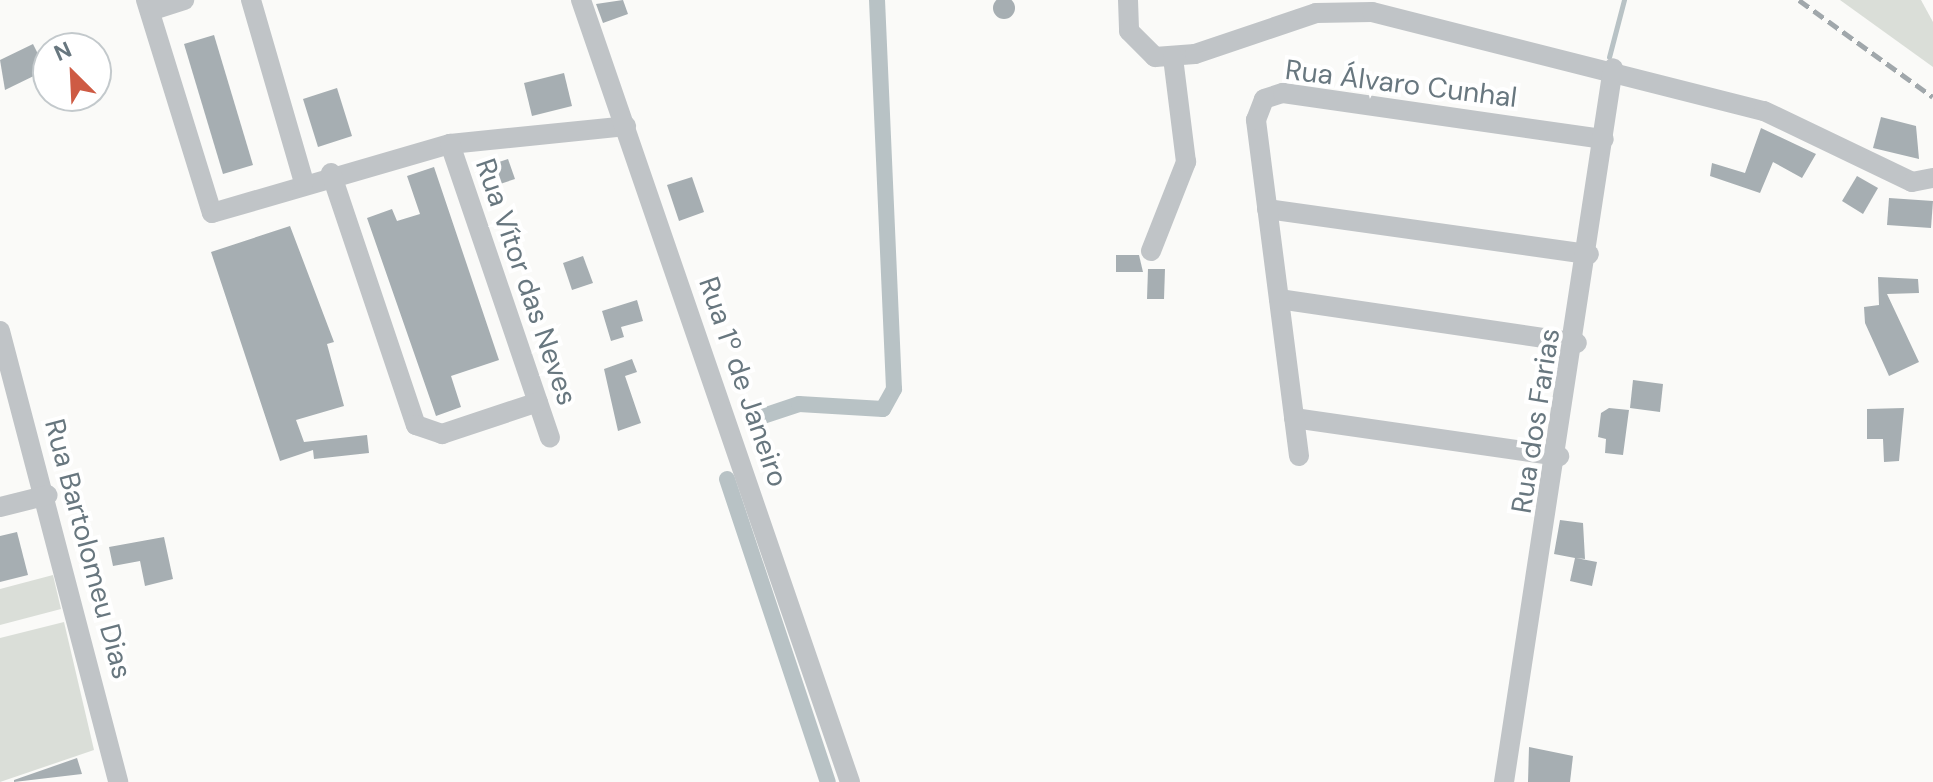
<!DOCTYPE html>
<html>
<head>
<meta charset="utf-8">
<style>
	body { margin:0 }
	#map { position:relative; width:1933px; height:782px; overflow:hidden; background:#fafaf8; font-family:"DM Sans",sans-serif }
	div>[style] { position:absolute }
	[style*='--x'] { left:calc(var(--x)*1px); top:calc(var(--y)*1px); width:calc(var(--w)*1px); rotate:calc(var(--a)*1deg) }
	.green>* { inset:0; background:#daded8 }
	.stream>* { height:5px; margin:-2.5px; padding:0 2.5px; transform-origin:2.5px; border-radius:2.5px; background:#b8c2c5 }
	.canal>* { height:16px; margin:-8px; padding:0 8px; transform-origin:8px; border-radius:8px; background:#b8c2c5 }
	.building>* { inset:0; background:#a6aeb2 }
	.round { border-radius:50% }
	.minor>* { height:20px; margin:-10px; padding:0 10px; transform-origin:10px; border-radius:10px; background:#c0c4c7 }
	.rail>* { height:5px; margin-top:-2.5px; transform-origin:0; background:repeating-linear-gradient(90deg,#a0a7ab 0 12px,transparent 0 18px) }
	span { translate:-50% -50%; white-space:nowrap; text-align:center; line-height:1.15; -webkit-text-stroke:8px #fff; paint-order:stroke }
	.street-label { font-size:28px; color:#68777f }
	.north { position:absolute; left:32px; top:32px; width:80px; height:80px; box-sizing:border-box; background:#fff; border:2px solid #c3c9cc; border-radius:50%; rotate:336deg; font-size:22px; font-weight:700; line-height:32px; text-align:center; color:#68777f }
	.north::after { content:''; display:block; margin:auto; width:28px; height:36px; background:#ce5b44; clip-path:polygon(50% 0,100% 100%,50% 72%,0 100%) }
</style>
</head>
<body>
<div id="map">
	<div class="green">
		<i style="clip-path:polygon(1840px 0,1921px 0,1933px 22px,1933px 67px)"></i>
		<i style="clip-path:polygon(53px 575px,61px 609px,0 625px,0 589px)"></i>
		<i style="clip-path:polygon(64px 622px,94px 750px,0 782px,0 638px)"></i>
	</div>
	<div class="stream">
		<i style="--x:1609;--y:57;--w:59;--a:-75.3"></i>
	</div>
	<div class="canal">
		<i style="--x:757;--y:418;--w:44;--a:-18.4"></i>
		<i style="--x:799;--y:404;--w:84;--a:3.4"></i>
		<i style="--x:883;--y:409;--w:23;--a:-61"></i>
		<i style="--x:894;--y:389;--w:389;--a:-92.5"></i>
		<i style="--x:727;--y:479;--w:319;--a:71.6"></i>
	</div>
	<div class="building">
		<i class="round" style="left:993px;top:-3px;width:22px;height:22px"></i>
		<i style="clip-path:polygon(623px 0,628px 14px,603px 23px,596px 4px)"></i>
		<i style="clip-path:polygon(214px 35px,253px 165px,223px 174px,184px 44px)"></i>
		<i style="clip-path:polygon(33px 44px,46px 70px,5px 90px,0 60px)"></i>
		<i style="clip-path:polygon(564px 73px,572px 106px,532px 116px,524px 83px)"></i>
		<i style="clip-path:polygon(337px 88px,352px 136px,318px 147px,303px 99px)"></i>
		<i style="clip-path:polygon(1881px 117px,1916px 126px,1919px 159px,1873px 148px)"></i>
		<i style="clip-path:polygon(1761px 128px,1816px 154px,1802px 178px,1773px 162px,1760px 193px,1710px 176px,1712px 163px,1745px 173px)"></i>
		<i style="clip-path:polygon(508px 159px,515px 179px,494px 186px,487px 166px)"></i>
		<i style="clip-path:polygon(434px 167px,499px 360px,451px 376px,461px 407px,436px 416px,367px 218px,392px 209px,397px 221px,420px 214px,407px 176px)"></i>
		<i style="clip-path:polygon(1857px 176px,1878px 188px,1863px 214px,1842px 201px)"></i>
		<i style="clip-path:polygon(692px 177px,704px 212px,679px 221px,667px 185px)"></i>
		<i style="clip-path:polygon(1889px 198px,1933px 201px,1931px 228px,1887px 225px)"></i>
		<i style="clip-path:polygon(290px 226px,334px 342px,327px 344px,344px 406px,296px 420px,304px 442px,367px 435px,369px 453px,314px 459px,313px 450px,280px 461px,211px 252px)"></i>
		<i style="clip-path:polygon(1116px 255px,1139px 255px,1143px 272px,1116px 272px)"></i>
		<i style="clip-path:polygon(583px 256px,593px 283px,572px 290px,563px 263px)"></i>
		<i style="clip-path:polygon(1148px 269px,1165px 269px,1164px 299px,1147px 299px)"></i>
		<i style="clip-path:polygon(1878px 277px,1918px 279px,1919px 293px,1887px 294px,1919px 362px,1889px 376px,1865px 323px,1864px 307px,1879px 305px)"></i>
		<i style="clip-path:polygon(637px 300px,643px 321px,621px 327px,624px 337px,611px 341px,602px 311px)"></i>
		<i style="clip-path:polygon(632px 359px,637px 372px,625px 376px,641px 423px,618px 431px,604px 369px)"></i>
		<i style="clip-path:polygon(1633px 380px,1663px 384px,1660px 412px,1630px 408px)"></i>
		<i style="clip-path:polygon(1609px 408px,1629px 410px,1623px 455px,1605px 453px,1606px 439px,1598px 437px,1601px 413px)"></i>
		<i style="clip-path:polygon(1904px 408px,1899px 461px,1884px 462px,1883px 439px,1867px 439px,1867px 409px)"></i>
		<i style="clip-path:polygon(1560px 520px,1583px 523px,1585px 559px,1576px 558px,1597px 562px,1592px 586px,1570px 581px,1575px 558px,1554px 554px)"></i>
		<i style="clip-path:polygon(17px 532px,28px 575px,0 582px,0 536px)"></i>
		<i style="clip-path:polygon(164px 537px,173px 579px,145px 586px,140px 561px,113px 566px,109px 547px)"></i>
		<i style="clip-path:polygon(1529px 747px,1573px 756px,1570px 782px,1528px 782px)"></i>
		<i style="clip-path:polygon(77px 758px,82px 774px,14px 782px,14px 780px)"></i>
	</div>
	<div class="minor">
		<i style="--x:146;--y:0;--w:223;--a:72.8"></i>
		<i style="--x:212;--y:213;--w:248;--a:-16.2"></i>
		<i style="--x:450;--y:144;--w:177;--a:-5.8"></i>
		<i style="--x:251;--y:0;--w:190;--a:73.8"></i>
		<i style="--x:581;--y:0;--w:827;--a:71.02"></i>
		<i style="--x:1128;--y:0;--w:31;--a:88"></i>
		<i style="--x:1129;--y:31;--w:37;--a:45"></i>
		<i style="--x:1155;--y:57;--w:40;--a:-4.3"></i>
		<i style="--x:1195;--y:54;--w:128;--a:-18.7"></i>
		<i style="--x:1316;--y:13;--w:56;--a:-1"></i>
		<i style="--x:1372;--y:12;--w:404;--a:14.2"></i>
		<i style="--x:1764;--y:111;--w:164;--a:25.6"></i>
		<i style="--x:1912;--y:182;--w:21;--a:-11"></i>
		<i style="--x:150;--y:11;--w:36;--a:-18"></i>
		<i style="--x:450;--y:144;--w:310;--a:71.2"></i>
		<i style="--x:331;--y:173;--w:266;--a:71.4"></i>
		<i style="--x:416;--y:425;--w:28;--a:19"></i>
		<i style="--x:442;--y:434;--w:101;--a:-18.4"></i>
		<i style="--x:1267;--y:209;--w:325;--a:8"></i>
		<i style="--x:1151;--y:251;--w:96;--a:-68.5"></i>
		<i style="--x:1186;--y:162;--w:105;--a:-97.1"></i>
		<i style="--x:1279;--y:299;--w:301;--a:8.4"></i>
		<i style="--x:0;--y:331;--w:466;--a:75.3"></i>
		<i style="--x:1294;--y:418;--w:268;--a:8.2"></i>
		<i style="--x:1299;--y:456;--w:339;--a:-97.3"></i>
		<i style="--x:1256;--y:120;--w:22;--a:-69"></i>
		<i style="--x:1264;--y:99;--w:20;--a:-18"></i>
		<i style="--x:1283;--y:93;--w:324;--a:8.2"></i>
		<i style="--x:0;--y:507;--w:49;--a:-14"></i>
		<i style="--x:1504;--y:782;--w:722;--a:-81.32"></i>
	</div>
	<div class="rail">
		<i style="--x:1799;--y:0;--w:165;--a:35.9"></i>
	</div>
	<div class="street-label">
		<span style="left:1401px;top:84px;rotate:7deg">Rua Álvaro Cunhal</span>
		<span style="left:526px;top:282px;rotate:71deg">Rua Vítor das Neves</span>
		<span style="left:743px;top:382px;rotate:71deg">Rua 1º de Janeiro</span>
		<span style="left:1536px;top:421px;rotate:-81deg">Rua dos Farias</span>
		<span style="left:88px;top:549px;rotate:75deg">Rua Bartolomeu Dias</span>
	</div>
	<div class="north">N</div>
</div>
</body>
</html>
